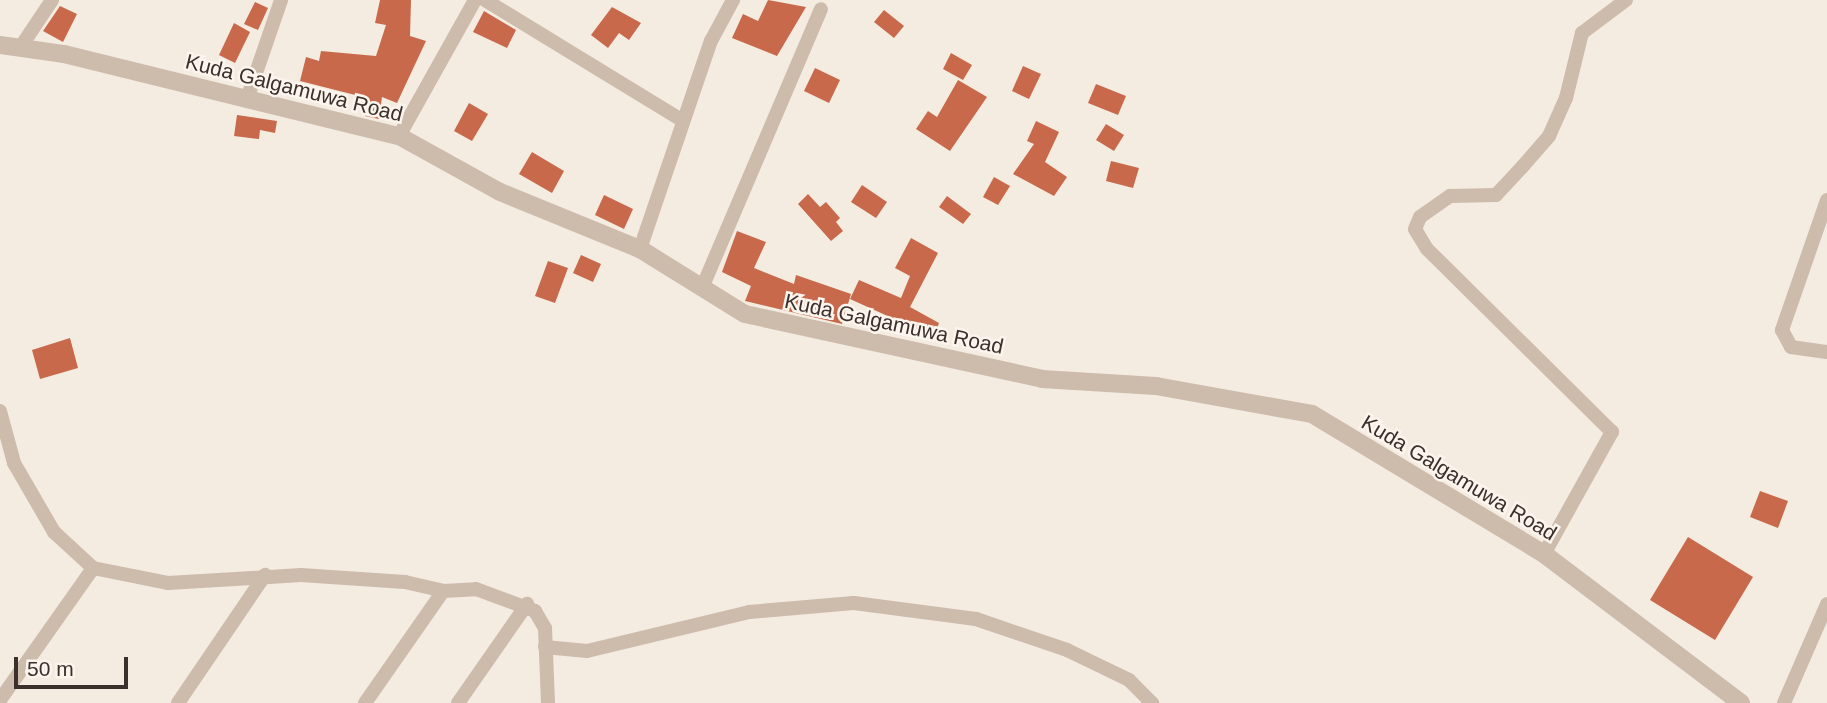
<!DOCTYPE html>
<html>
<head>
<meta charset="utf-8">
<style>
	body { margin:0 }
	#map { position:relative; width:1827px; height:703px; overflow:hidden; background:#f4ebe1; font-family:Helvetica,sans-serif }
	div>[style] { position:absolute }
	[style*='--x'] { left:calc(var(--x)*1px); top:calc(var(--y)*1px); width:calc(var(--w)*1px); rotate:calc(var(--a)*1deg) }
	.building>* { inset:0; background:#c8694b }
	.minor>* { height:14px; margin:-7px; padding:0 7px; transform-origin:7px; border-radius:7px; background:#cdbbac }
	.tertiary>* { height:18px; margin:-9px; padding:0 9px; transform-origin:9px; border-radius:9px; background:#cdbbac }
	span { translate:-50% -50%; white-space:nowrap; text-align:center; line-height:1.15; -webkit-text-stroke:5px #fbf5ee; paint-order:stroke }
	.street-label { font-size:21px; color:#3b302b }
	.scale { position:absolute; left:14px; top:657px; width:114px; height:32px; box-sizing:border-box; border:4px solid #3b302b; border-top:0; padding-left:9px; font-size:21px; line-height:24px; white-space:nowrap; color:#3b302b; -webkit-text-stroke:5px #fbf5ee; paint-order:stroke }
</style>
</head>
<body>
<div id="map">
	<div class="building">
		<i style="clip-path:polygon(380px 0,411px 0,410px 36px,426px 41px,397px 103px,382px 97px,379px 119px,365px 116px,367px 98px,300px 81px,306px 57px,319px 61px,321px 51px,376px 56px,386px 25px,375px 23px)"></i>
		<i style="clip-path:polygon(768px 0,806px 7px,777px 56px,732px 38px,743px 14px,758px 21px)"></i>
		<i style="clip-path:polygon(255px 2px,268px 8px,258px 30px,244px 24px)"></i>
		<i style="clip-path:polygon(60px 6px,77px 14px,63px 42px,43px 31px)"></i>
		<i style="clip-path:polygon(612px 7px,641px 23px,629px 40px,619px 33px,608px 48px,591px 35px)"></i>
		<i style="clip-path:polygon(884px 10px,904px 26px,894px 38px,874px 22px)"></i>
		<i style="clip-path:polygon(484px 11px,516px 30px,507px 48px,473px 32px)"></i>
		<i style="clip-path:polygon(234px 23px,250px 32px,235px 63px,219px 55px)"></i>
		<i style="clip-path:polygon(951px 53px,972px 65px,963px 80px,943px 69px)"></i>
		<i style="clip-path:polygon(1023px 66px,1041px 74px,1029px 99px,1012px 91px)"></i>
		<i style="clip-path:polygon(815px 68px,840px 80px,829px 103px,804px 91px)"></i>
		<i style="clip-path:polygon(958px 80px,987px 97px,950px 151px,916px 129px,928px 111px,937px 117px)"></i>
		<i style="clip-path:polygon(1096px 84px,1126px 96px,1118px 115px,1088px 103px)"></i>
		<i style="clip-path:polygon(469px 103px,488px 114px,472px 141px,454px 131px)"></i>
		<i style="clip-path:polygon(237px 115px,277px 121px,275px 133px,260px 130px,259px 139px,234px 136px)"></i>
		<i style="clip-path:polygon(1036px 121px,1059px 132px,1045px 162px,1067px 177px,1054px 196px,1013px 174px,1034px 144px,1027px 141px)"></i>
		<i style="clip-path:polygon(1106px 124px,1124px 135px,1114px 151px,1096px 140px)"></i>
		<i style="clip-path:polygon(532px 152px,564px 171px,552px 193px,519px 174px)"></i>
		<i style="clip-path:polygon(1111px 161px,1139px 168px,1133px 188px,1106px 181px)"></i>
		<i style="clip-path:polygon(994px 177px,1010px 186px,998px 205px,983px 197px)"></i>
		<i style="clip-path:polygon(862px 185px,887px 202px,876px 218px,851px 202px)"></i>
		<i style="clip-path:polygon(808px 194px,820px 207px,826px 202px,840px 218px,836px 222px,843px 231px,831px 241px,798px 204px)"></i>
		<i style="clip-path:polygon(604px 195px,633px 209px,624px 229px,595px 215px)"></i>
		<i style="clip-path:polygon(947px 196px,971px 214px,963px 224px,939px 207px)"></i>
		<i style="clip-path:polygon(737px 231px,766px 242px,754px 268px,794px 284px,796px 275px,851px 294px,842px 324px,745px 301px,751px 286px,722px 272px)"></i>
		<i style="clip-path:polygon(911px 238px,938px 253px,910px 307px,939px 323px,934px 337px,850px 299px,859px 280px,901px 298px,910px 276px,895px 268px)"></i>
		<i style="clip-path:polygon(581px 255px,601px 264px,593px 282px,573px 273px)"></i>
		<i style="clip-path:polygon(548px 261px,568px 268px,555px 303px,535px 296px)"></i>
		<i style="clip-path:polygon(70px 338px,78px 368px,40px 379px,32px 350px)"></i>
		<i style="clip-path:polygon(1760px 491px,1788px 501px,1778px 528px,1750px 517px)"></i>
		<i style="clip-path:polygon(1688px 537px,1753px 577px,1715px 640px,1650px 600px)"></i>
	</div>
	<div class="minor">
		<i style="--x:485;--y:0;--w:232;--a:31.4"></i>
		<i style="--x:20;--y:48;--w:58;--a:-56.3"></i>
		<i style="--x:247;--y:99;--w:105;--a:-71"></i>
		<i style="--x:399;--y:136;--w:156;--a:-60.8"></i>
		<i style="--x:1827;--y:200;--w:138;--a:109.1"></i>
		<i style="--x:1782;--y:330;--w:19;--a:62"></i>
		<i style="--x:1791;--y:347;--w:36;--a:8"></i>
		<i style="--x:640;--y:249;--w:220;--a:-71.2"></i>
		<i style="--x:711;--y:41;--w:47;--a:-61.8"></i>
		<i style="--x:702;--y:288;--w:303;--a:-66.9"></i>
		<i style="--x:0;--y:411;--w:54;--a:74.9"></i>
		<i style="--x:14;--y:463;--w:80;--a:59.9"></i>
		<i style="--x:54;--y:532;--w:53;--a:42.7"></i>
		<i style="--x:93;--y:568;--w:76;--a:11.3"></i>
		<i style="--x:168;--y:583;--w:133;--a:-3.4"></i>
		<i style="--x:301;--y:575;--w:104;--a:3.9"></i>
		<i style="--x:405;--y:582;--w:39;--a:13"></i>
		<i style="--x:443;--y:591;--w:33;--a:-3"></i>
		<i style="--x:476;--y:589;--w:63;--a:20.4"></i>
		<i style="--x:535;--y:611;--w:20;--a:60"></i>
		<i style="--x:545;--y:628;--w:75;--a:87.7"></i>
		<i style="--x:1544;--y:554;--w:140;--a:-60.9"></i>
		<i style="--x:1612;--y:432;--w:260;--a:-135.3"></i>
		<i style="--x:1427;--y:249;--w:23;--a:-121"></i>
		<i style="--x:1415;--y:229;--w:13;--a:-67"></i>
		<i style="--x:1420;--y:217;--w:37;--a:-35"></i>
		<i style="--x:1450;--y:196;--w:46;--a:-1.2"></i>
		<i style="--x:1496;--y:195;--w:40;--a:-47"></i>
		<i style="--x:1523;--y:166;--w:40;--a:-49"></i>
		<i style="--x:1549;--y:136;--w:42;--a:-65.9"></i>
		<i style="--x:1566;--y:98;--w:67;--a:-76.2"></i>
		<i style="--x:1582;--y:33;--w:55;--a:-36.9"></i>
		<i style="--x:545;--y:647;--w:42;--a:5.4"></i>
		<i style="--x:587;--y:651;--w:167;--a:-13.5"></i>
		<i style="--x:749;--y:612;--w:105;--a:-4.9"></i>
		<i style="--x:854;--y:603;--w:123;--a:7.5"></i>
		<i style="--x:976;--y:619;--w:96;--a:18.8"></i>
		<i style="--x:1067;--y:650;--w:69;--a:25.8"></i>
		<i style="--x:1129;--y:680;--w:33;--a:45"></i>
		<i style="--x:0;--y:700;--w:161;--a:-54.8"></i>
		<i style="--x:178;--y:703;--w:155;--a:-55.8"></i>
		<i style="--x:365;--y:703;--w:136;--a:-55.1"></i>
		<i style="--x:458;--y:703;--w:121;--a:-55.1"></i>
		<i style="--x:1784;--y:703;--w:108;--a:-66.5"></i>
	</div>
	<div class="tertiary">
		<i style="--x:0;--y:45;--w:65;--a:8"></i>
		<i style="--x:64;--y:54;--w:345;--a:13.8"></i>
		<i style="--x:399;--y:136;--w:115;--a:29"></i>
		<i style="--x:500;--y:192;--w:151;--a:22.2"></i>
		<i style="--x:640;--y:249;--w:123;--a:31.8"></i>
		<i style="--x:745;--y:314;--w:304;--a:12.3"></i>
		<i style="--x:1042;--y:379;--w:114;--a:3.5"></i>
		<i style="--x:1156;--y:386;--w:158;--a:10.2"></i>
		<i style="--x:1312;--y:414;--w:271;--a:31.1"></i>
		<i style="--x:1544;--y:554;--w:247;--a:37.1"></i>
	</div>
	<div class="street-label">
		<span style="left:294px;top:88px;rotate:14deg">Kuda Galgamuwa Road</span>
		<span style="left:894px;top:324px;rotate:12deg">Kuda Galgamuwa Road</span>
		<span style="left:1459px;top:478px;rotate:31deg">Kuda Galgamuwa Road</span>
	</div>
	<div class="scale">50 m</div>
</div>
</body>
</html>
